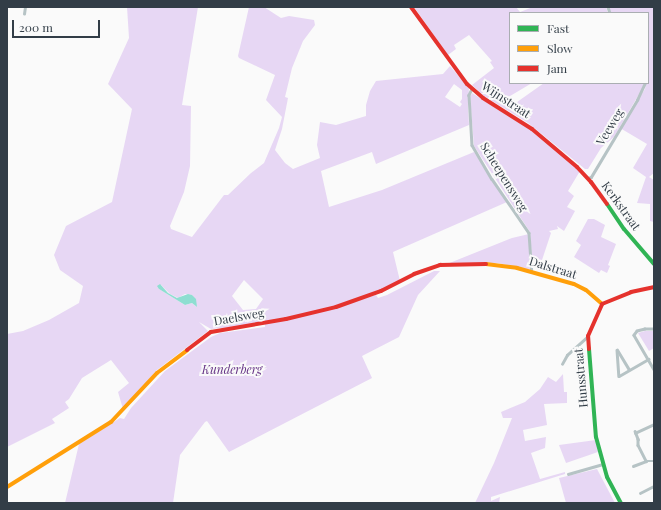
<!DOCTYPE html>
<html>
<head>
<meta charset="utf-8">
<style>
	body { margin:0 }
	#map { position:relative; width:661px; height:510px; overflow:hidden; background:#fafafa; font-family:"Playfair Display",serif }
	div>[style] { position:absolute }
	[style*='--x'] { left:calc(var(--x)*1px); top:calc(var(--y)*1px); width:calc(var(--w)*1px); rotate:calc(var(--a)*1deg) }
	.green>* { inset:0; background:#e7d7f4 }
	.water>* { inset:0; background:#8eded1 }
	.street>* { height:2.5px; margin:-1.25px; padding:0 1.25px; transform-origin:1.25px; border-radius:1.25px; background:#b6c3c5 }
	.fast>* { height:4px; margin:-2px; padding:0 2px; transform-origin:2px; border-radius:2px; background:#30b455 }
	.slow>* { height:4px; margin:-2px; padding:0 2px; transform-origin:2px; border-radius:2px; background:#ff9f0a }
	.jam>* { height:4px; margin:-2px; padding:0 2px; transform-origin:2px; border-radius:2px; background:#e5322d }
	span { translate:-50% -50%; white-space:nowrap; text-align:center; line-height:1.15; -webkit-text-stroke:4px #fafafa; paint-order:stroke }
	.street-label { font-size:12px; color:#323d47 }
	.park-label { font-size:12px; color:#653285; font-style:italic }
	.frame { position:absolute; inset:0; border:8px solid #323d47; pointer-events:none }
	.legend { position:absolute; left:509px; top:12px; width:140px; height:72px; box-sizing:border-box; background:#fafafa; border:1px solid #aaaeb2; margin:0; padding:5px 7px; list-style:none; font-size:12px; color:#323d47 }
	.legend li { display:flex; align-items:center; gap:8px; height:20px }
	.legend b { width:20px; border:1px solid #aaaeb2 }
	.scale { position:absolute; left:12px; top:20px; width:88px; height:18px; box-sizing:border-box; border:2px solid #323d47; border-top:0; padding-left:5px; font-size:12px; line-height:14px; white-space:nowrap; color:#323d47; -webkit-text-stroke:3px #fafafa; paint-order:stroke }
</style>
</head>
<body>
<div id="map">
	<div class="green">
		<i style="clip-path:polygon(evenodd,127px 7px,198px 7px,182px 105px,191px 106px,190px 166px,184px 192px,170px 226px,171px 229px,192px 237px,224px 195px,228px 195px,251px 173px,264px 163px,279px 128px,282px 117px,266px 100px,275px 75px,239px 58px,238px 56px,249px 7px,264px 7px,281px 18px,289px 16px,314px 20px,315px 25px,303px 41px,292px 68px,285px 97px,288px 98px,282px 129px,275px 150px,285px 163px,293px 169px,320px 158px,317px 145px,320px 122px,336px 125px,366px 116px,366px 105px,370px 91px,376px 81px,443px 74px,450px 66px,469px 88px,468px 107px,469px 125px,376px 164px,372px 152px,321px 171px,329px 207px,382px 190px,474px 152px,507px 202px,393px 252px,400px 281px,369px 297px,376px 295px,378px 298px,387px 295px,434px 271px,440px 271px,418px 295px,399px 337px,362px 356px,372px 378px,229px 452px,207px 421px,205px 422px,180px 455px,173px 503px,65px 503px,79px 444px,120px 418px,124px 419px,131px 408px,165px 371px,211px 337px,220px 333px,265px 327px,265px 324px,276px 320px,226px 331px,220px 328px,211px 329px,199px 322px,208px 331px,157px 370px,123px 409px,118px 392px,129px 383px,111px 360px,82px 378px,69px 399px,65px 402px,69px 408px,52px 419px,55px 423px,7px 447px,7px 334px,23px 331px,49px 320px,79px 303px,83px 286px,60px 270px,54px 255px,66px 226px,112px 202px,132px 109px,108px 84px,129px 38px,127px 7px,454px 84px,462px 90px,462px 99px,460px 102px,462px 104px,460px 107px,445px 97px,454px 84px,127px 7px,244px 280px,263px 299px,256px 309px,243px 310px,232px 296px,244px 280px,127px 7px,161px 285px,170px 294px,178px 298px,185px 294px,192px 295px,197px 307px,192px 303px,185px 305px,159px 289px,161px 285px)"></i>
		<i style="clip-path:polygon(414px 7px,516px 7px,520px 12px,533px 7px,606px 7px,608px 13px,510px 13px,510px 83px,532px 83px,500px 102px,510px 107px,544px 83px,644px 83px,642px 89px,614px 137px,601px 148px,588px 169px,585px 169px,528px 123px,484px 96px,472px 85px,494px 68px,490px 62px,492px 61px,469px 35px,454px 45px,456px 49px,448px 55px)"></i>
		<i style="clip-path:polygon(609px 7px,654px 7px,654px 173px,649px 177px,654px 180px,654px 222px,650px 221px,650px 204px,637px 203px,646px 177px,633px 168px,647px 144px,620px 128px,645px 89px,646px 83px,648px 83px,648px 13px,611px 13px)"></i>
		<i style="clip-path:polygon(472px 93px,528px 128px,580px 171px,568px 191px,574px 196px,567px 207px,575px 211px,564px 231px,557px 226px,558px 229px,549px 231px,551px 233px,542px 260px,532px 258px,530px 232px,474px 146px,470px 97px)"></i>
		<i style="clip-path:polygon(588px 219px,594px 219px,605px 225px,601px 237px,616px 244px,608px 265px,610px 266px,607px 273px,601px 270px,599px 273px,574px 257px,581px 245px,576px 241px)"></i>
		<i style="clip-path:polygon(529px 234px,530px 270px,498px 263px,447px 264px,512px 238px)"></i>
		<i style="clip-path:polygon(645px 331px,654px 331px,654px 348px,649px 351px,638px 333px)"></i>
		<i style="clip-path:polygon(563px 374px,564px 392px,567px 392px,567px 403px,544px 404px,547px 425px,523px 430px,525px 441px,546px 437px,545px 448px,531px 453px,540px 479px,565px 472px,565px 474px,491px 497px,491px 501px,500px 497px,499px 503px,475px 503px,494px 463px,512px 418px,503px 418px,501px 412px,525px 402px,540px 389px,548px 377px,556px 382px)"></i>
		<i style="clip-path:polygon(596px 440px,598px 452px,566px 463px,559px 445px)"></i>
		<i style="clip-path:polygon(597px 469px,615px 503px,566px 503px,559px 478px)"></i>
	</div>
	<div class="water">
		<i style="clip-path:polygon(160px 284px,168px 293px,177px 298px,188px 294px,192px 295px,196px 299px,197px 307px,192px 303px,185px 305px,159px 289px,157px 286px)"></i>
	</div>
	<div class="street">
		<i style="--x:608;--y:7;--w:6;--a:72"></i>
		<i style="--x:24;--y:14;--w:7;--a:-82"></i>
		<i style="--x:472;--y:89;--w:7;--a:117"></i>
		<i style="--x:469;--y:95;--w:50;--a:86.6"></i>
		<i style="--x:472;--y:145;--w:39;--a:60"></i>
		<i style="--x:492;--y:179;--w:65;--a:55.6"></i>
		<i style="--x:529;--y:233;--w:39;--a:86"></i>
		<i style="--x:588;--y:178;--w:3;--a:-18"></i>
		<i style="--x:591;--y:177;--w:90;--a:-59.1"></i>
		<i style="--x:637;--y:100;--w:19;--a:-65"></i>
		<i style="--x:654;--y:329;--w:9;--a:180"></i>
		<i style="--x:645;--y:329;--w:8;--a:166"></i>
		<i style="--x:637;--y:331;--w:5;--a:127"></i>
		<i style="--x:634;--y:335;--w:39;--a:60"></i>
		<i style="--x:562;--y:364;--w:10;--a:-61"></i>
		<i style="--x:567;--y:355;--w:28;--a:-42"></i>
		<i style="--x:629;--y:370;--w:23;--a:-121"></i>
		<i style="--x:617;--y:350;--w:26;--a:86"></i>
		<i style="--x:619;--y:376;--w:34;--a:-30"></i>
		<i style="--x:635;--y:431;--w:9;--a:69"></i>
		<i style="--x:638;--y:439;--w:6;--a:90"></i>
		<i style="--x:638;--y:445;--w:18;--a:63"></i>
		<i style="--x:635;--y:433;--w:21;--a:-25"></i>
		<i style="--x:633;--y:466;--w:14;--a:-21"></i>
		<i style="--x:646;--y:461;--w:8;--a:0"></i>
		<i style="--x:568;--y:474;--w:35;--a:-16"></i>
		<i style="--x:640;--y:493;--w:16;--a:-27"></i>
	</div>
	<div class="fast">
		<i style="--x:607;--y:204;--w:30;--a:56"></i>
		<i style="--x:624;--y:229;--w:46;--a:49.4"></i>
		<i style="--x:589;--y:349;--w:88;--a:85.5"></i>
		<i style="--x:596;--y:437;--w:41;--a:74.6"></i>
		<i style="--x:607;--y:477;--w:30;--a:62"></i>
	</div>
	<div class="slow">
		<i style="--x:486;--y:264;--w:31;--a:7"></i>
		<i style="--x:517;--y:268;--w:59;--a:15.7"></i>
		<i style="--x:574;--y:284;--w:13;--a:27"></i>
		<i style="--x:586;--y:290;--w:21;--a:41"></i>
		<i style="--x:7;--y:487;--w:123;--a:-32"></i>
		<i style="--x:111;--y:422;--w:67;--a:-46.8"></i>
		<i style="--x:157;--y:373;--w:38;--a:-37"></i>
	</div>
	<div class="jam">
		<i style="--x:411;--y:7;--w:95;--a:54"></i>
		<i style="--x:467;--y:84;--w:21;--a:41"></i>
		<i style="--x:483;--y:98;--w:58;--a:32.3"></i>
		<i style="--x:532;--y:129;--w:59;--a:40.2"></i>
		<i style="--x:577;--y:167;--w:21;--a:47"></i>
		<i style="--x:591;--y:182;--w:27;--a:54"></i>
		<i style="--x:589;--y:349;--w:13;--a:-94"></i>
		<i style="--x:588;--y:336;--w:35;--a:-66"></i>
		<i style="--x:602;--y:304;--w:31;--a:-22"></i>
		<i style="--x:631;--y:292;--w:24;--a:-12"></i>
		<i style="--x:187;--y:350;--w:30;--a:-37"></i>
		<i style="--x:211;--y:332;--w:76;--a:-9.8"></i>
		<i style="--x:286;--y:319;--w:51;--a:-13.5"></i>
		<i style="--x:336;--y:307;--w:48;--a:-19.6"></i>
		<i style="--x:381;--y:291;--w:37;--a:-27"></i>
		<i style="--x:414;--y:274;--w:28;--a:-19"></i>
		<i style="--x:440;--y:265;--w:46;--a:-1.2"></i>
	</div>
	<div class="street-label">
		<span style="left:506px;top:100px;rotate:33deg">Wijnstraat</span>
		<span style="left:610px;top:127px;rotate:-59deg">Veeweg</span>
		<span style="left:504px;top:177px;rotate:58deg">Scheepensweg</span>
		<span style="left:621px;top:206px;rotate:54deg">Kerkstraat</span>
		<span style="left:553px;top:268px;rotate:17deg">Dalstraat</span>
		<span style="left:239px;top:317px;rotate:-10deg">Daelsweg</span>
		<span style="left:581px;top:378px;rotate:-95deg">Hunsstraat</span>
	</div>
	<div class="park-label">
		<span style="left:232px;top:370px">Kunderberg</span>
	</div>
	<div class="frame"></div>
	<ul class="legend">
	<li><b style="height:5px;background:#30b455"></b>Fast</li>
	<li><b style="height:5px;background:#ff9f0a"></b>Slow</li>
	<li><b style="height:5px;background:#e5322d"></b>Jam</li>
	</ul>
	<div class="scale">200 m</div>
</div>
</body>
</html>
